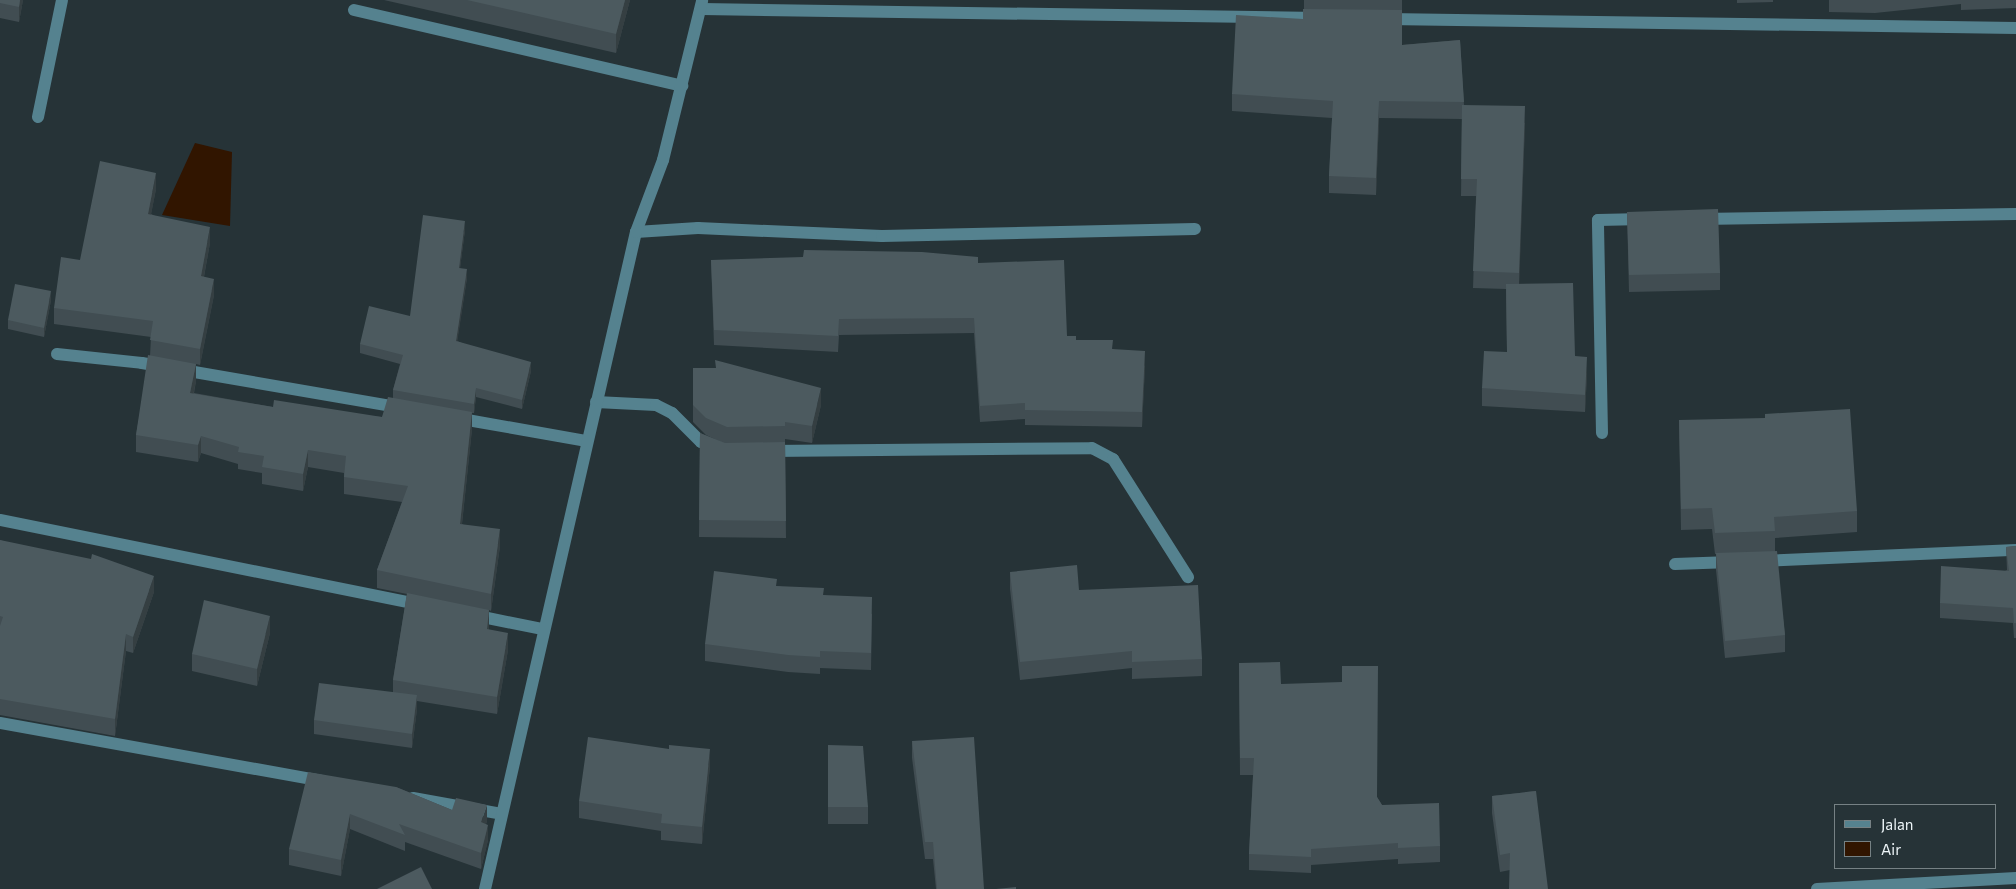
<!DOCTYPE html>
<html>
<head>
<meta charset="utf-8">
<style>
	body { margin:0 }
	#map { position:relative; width:2016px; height:889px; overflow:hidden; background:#263337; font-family:Commissioner,sans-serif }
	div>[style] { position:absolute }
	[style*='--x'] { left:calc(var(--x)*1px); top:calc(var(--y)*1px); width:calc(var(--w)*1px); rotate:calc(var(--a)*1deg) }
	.water>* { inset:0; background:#311500 }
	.minor>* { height:12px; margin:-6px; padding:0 6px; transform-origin:6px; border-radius:6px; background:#55828f }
	.wall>* { inset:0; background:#414d52 }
	.shaded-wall>* { inset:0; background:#353f42 }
	.building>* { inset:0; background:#4c5a5f }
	span { translate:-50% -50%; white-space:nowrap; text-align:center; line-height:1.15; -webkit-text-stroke:5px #263337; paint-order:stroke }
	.legend { position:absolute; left:1834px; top:804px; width:162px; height:65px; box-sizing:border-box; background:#263337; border:1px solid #768184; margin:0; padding:6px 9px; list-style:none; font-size:15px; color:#edf5f8 }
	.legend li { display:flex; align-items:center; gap:10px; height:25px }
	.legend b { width:25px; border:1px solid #768184 }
</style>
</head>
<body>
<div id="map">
	<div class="water">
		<i style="clip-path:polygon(195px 143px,232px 152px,230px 226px,162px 215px)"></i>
	</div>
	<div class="minor">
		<i style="--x:702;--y:9;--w:617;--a:0.84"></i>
		<i style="--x:354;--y:10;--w:337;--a:13"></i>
		<i style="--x:1387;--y:19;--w:629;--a:0.82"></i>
		<i style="--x:38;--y:117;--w:119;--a:-78.4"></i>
		<i style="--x:1701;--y:219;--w:315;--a:-0.9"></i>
		<i style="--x:636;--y:232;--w:62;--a:-3.7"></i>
		<i style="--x:698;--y:228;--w:184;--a:2.5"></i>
		<i style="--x:882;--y:236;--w:313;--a:-1.3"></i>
		<i style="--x:57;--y:354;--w:85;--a:6"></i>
		<i style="--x:142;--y:363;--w:264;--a:9.8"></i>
		<i style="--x:596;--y:402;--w:60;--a:2.9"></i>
		<i style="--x:656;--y:405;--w:18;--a:27"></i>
		<i style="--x:672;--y:413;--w:41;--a:45"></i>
		<i style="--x:701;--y:442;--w:14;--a:21"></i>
		<i style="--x:456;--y:418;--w:133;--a:10"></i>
		<i style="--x:1602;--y:433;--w:213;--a:-91.1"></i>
		<i style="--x:1598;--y:220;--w:46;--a:-1.2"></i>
		<i style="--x:768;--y:451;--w:324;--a:-0.5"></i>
		<i style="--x:1092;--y:448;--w:24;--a:28"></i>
		<i style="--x:1113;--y:459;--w:140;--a:57.6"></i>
		<i style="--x:0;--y:520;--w:430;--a:11.4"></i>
		<i style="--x:1761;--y:561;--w:255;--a:-2.5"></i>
		<i style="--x:1675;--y:564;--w:56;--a:-2"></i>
		<i style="--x:473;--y:615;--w:70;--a:11.5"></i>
		<i style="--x:0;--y:723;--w:327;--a:10.2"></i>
		<i style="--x:413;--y:798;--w:90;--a:10.2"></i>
		<i style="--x:485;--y:889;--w:674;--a:-77.06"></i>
		<i style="--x:636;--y:232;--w:77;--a:-69.4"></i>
		<i style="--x:663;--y:160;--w:164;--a:-76.2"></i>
		<i style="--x:1817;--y:889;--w:199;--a:-3.2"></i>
	</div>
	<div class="wall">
		<i style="clip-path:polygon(0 0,23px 0,19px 22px,0 18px)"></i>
		<i style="clip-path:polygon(384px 0,630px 0,616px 53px)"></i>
		<i style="clip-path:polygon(1304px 0,1402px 0,1402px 45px,1460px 40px,1464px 105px,1525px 123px,1519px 284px,1575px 356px,1587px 374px,1585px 412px,1482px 406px,1482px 388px,1507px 352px,1506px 289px,1473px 288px,1476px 196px,1461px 196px,1462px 119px,1379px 118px,1376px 195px,1329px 193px,1329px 176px,1332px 118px,1232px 111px,1232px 94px,1303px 19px,1304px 9px)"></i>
		<i style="clip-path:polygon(1737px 0,1773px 0,1773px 2px,1737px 3px)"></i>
		<i style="clip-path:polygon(1829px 0,2016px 0,2016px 8px,1961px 10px,1961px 4px,1875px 13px,1829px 12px)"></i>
		<i style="clip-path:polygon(156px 189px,151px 214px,210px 243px,204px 277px,214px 295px,200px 365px,196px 364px,196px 381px,194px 393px,273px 407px,382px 417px,393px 398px,393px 390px,400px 364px,360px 353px,360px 344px,410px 316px,465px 230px,460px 268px,467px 278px,457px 341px,531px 371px,522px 409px,476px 397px,474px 413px,472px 413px,472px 429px,462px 524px,500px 546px,491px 611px,489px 610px,489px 630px,508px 650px,497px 714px,417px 701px,417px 709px,412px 748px,314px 734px,314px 720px,393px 692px,393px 680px,407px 594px,377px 588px,377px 570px,402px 502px,344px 494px,344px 473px,308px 467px,303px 491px,262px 484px,262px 473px,238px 469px,238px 464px,201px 453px,198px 462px,136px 452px,136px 435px,150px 356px,151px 337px,54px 324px,54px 308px,80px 260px)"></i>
		<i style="clip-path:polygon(1627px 212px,1720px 273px,1720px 290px,1629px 292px)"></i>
		<i style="clip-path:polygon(711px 260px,978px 263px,1067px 336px,1076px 340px,1113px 349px,1145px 366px,1142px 427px,1025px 425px,1025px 419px,980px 422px,974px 333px,839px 335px,838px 352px,714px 345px)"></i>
		<i style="clip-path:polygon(51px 300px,44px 337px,8px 329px,8px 320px)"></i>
		<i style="clip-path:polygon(693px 368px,821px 405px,812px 443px,785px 439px,786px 538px,699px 537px,700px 433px,723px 443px,706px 435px,693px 422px)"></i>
		<i style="clip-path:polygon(1679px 420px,1857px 511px,1857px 532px,1775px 538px,1775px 551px,1785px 635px,1785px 652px,1725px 658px,1716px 570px,1716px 554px,1715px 554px,1712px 529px,1681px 530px)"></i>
		<i style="clip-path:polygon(0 540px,154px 592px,133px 653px,126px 651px,115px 736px,0 715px)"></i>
		<i style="clip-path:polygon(2016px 546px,2016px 638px,2014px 638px,2013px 623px,1940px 618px,1940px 603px,2007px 570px,2006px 547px)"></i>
		<i style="clip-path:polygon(1010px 572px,1079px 590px,1202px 659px,1202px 676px,1132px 679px,1132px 668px,1020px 680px,1010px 589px)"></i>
		<i style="clip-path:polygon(777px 586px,824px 595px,872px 614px,871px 670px,820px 668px,820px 674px,788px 672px,705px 661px,705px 644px)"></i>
		<i style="clip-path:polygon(270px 633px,257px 686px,192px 671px,192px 654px)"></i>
		<i style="clip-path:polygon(1239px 663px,1281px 684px,1377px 797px,1382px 805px,1440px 846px,1440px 862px,1398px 864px,1398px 859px,1311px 865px,1311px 873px,1249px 870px,1249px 854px,1253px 775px,1240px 775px)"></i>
		<i style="clip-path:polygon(912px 741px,984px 889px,936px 889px,933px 859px,925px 859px,912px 758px)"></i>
		<i style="clip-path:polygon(828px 745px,868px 807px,868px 824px,828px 824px)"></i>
		<i style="clip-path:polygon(669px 749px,710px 766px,702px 844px,661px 840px,661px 831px,579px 818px,579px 801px)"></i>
		<i style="clip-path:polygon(396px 787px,452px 810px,487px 821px,486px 824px,488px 840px,481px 869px,405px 842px,405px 851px,350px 829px,341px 876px,289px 865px,289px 849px)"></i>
		<i style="clip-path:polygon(1536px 791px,1510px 870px,1500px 872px,1492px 813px,1492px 796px)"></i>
	</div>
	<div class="shaded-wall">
		<i style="clip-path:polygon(20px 0,23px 0,19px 22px,19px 7px)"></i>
		<i style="clip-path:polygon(625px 0,630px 0,616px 53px,616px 34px)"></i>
		<i style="clip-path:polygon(1379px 101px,1379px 118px,1376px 195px,1376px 178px)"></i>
		<i style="clip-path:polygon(1525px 106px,1525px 123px,1519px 290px,1519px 273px)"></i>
		<i style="clip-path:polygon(156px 173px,156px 189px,148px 230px,148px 214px)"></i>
		<i style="clip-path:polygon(465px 221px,465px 230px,459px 276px,459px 268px)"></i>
		<i style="clip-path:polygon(210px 227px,210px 243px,201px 292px,201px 276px)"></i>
		<i style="clip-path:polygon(467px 269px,467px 278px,456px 350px,456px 341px)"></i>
		<i style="clip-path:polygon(214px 279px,214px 295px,200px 365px,200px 349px)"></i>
		<i style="clip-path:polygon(51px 291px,51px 300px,44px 337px,44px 328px)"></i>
		<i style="clip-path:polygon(1145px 351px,1145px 366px,1142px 427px,1142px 412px)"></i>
		<i style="clip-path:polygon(1587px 357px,1587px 374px,1585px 412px,1585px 395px)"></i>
		<i style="clip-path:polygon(531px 362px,531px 371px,522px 409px,522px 400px)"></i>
		<i style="clip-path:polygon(196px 364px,196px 381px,190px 410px,190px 393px)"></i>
		<i style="clip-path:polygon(476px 388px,476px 397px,474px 413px,474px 404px)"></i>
		<i style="clip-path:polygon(821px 388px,821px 405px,812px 443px,812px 426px)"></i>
		<i style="clip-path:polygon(472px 412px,472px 429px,460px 541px,460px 524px)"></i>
		<i style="clip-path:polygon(201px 436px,201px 453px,198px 462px,198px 445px)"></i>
		<i style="clip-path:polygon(308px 450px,308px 467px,303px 491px,303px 474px)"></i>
		<i style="clip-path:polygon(500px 529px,500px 546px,491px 611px,491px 594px)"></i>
		<i style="clip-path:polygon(154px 576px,154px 592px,133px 653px,133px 637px)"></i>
		<i style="clip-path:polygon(489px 610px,489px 627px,487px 646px,487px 629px)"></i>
		<i style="clip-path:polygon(270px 616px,270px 633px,257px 686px,257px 669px)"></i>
		<i style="clip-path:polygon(508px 633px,508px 650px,497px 714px,497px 697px)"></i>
		<i style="clip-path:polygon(126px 634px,126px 651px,115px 736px,115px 719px)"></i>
		<i style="clip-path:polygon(417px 695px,417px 709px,412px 748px,412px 734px)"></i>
		<i style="clip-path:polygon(710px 749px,710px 766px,702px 844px,702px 827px)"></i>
		<i style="clip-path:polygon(487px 805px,487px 821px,481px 838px,481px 822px)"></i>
		<i style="clip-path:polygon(350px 814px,350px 829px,341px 876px,341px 860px)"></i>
		<i style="clip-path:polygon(488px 825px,488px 840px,481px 869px,481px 853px)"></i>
	</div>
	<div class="building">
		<i style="clip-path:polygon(0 0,20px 0,19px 7px,0 3px)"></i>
		<i style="clip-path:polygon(467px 0,625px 0,616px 34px)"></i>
		<i style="clip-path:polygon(1303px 9px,1402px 10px,1402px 45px,1460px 40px,1464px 102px,1379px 101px,1376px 178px,1329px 176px,1333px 101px,1232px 94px,1236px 15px,1303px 19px)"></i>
		<i style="clip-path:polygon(1462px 105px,1525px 106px,1519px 273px,1473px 271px,1477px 179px,1461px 179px)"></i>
		<i style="clip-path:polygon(100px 161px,156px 173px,148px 214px,210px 227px,201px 276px,214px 279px,200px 349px,150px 340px,153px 321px,54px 308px,61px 257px,80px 260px)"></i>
		<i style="clip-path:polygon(1718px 209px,1720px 273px,1629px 275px,1627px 212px)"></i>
		<i style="clip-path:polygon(423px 215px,465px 221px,459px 268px,467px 269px,456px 341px,531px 362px,522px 400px,476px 388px,474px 404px,393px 390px,403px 355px,360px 344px,369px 306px,410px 316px)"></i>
		<i style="clip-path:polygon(804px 250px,922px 252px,978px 257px,978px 263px,1064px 260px,1067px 336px,1076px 336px,1076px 340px,1113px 340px,1112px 349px,1145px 351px,1142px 412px,1025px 410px,1025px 403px,980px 406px,974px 318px,839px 319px,838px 336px,714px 330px,711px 260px,803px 257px)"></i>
		<i style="clip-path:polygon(1573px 283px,1575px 356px,1587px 357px,1585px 395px,1482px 388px,1484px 351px,1507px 352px,1506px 284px)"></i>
		<i style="clip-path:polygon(15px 284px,51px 291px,44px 328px,8px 320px)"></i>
		<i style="clip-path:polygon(148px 355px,196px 364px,190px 393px,273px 407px,274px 400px,382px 417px,388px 397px,472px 412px,460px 524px,500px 529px,491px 594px,377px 570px,408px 486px,344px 477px,346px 456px,308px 450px,303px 474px,262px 467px,264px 456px,238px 452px,239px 447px,201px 436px,198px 445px,136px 435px)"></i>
		<i style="clip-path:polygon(715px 360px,821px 388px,812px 426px,785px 422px,785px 426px,727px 427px,706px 418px,693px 405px,693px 368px,716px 368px)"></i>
		<i style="clip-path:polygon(1850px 409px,1857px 511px,1774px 517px,1775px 531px,1715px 533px,1712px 508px,1681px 509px,1679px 420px,1765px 418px,1765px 414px)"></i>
		<i style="clip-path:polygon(700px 433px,725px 443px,785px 442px,786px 521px,699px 520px)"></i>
		<i style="clip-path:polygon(0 540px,91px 559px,92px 554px,154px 576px,133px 637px,126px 634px,115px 719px,0 699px,0 626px,3px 617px,0 616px)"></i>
		<i style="clip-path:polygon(2016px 546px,2016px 623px,2014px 623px,2013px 608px,1940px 603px,1941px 566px,2009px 571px,2006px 547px)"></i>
		<i style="clip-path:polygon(1777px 551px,1785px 635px,1725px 641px,1716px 553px)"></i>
		<i style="clip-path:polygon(1077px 565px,1079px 590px,1198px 585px,1202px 659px,1132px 662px,1132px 651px,1020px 662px,1010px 572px)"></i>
		<i style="clip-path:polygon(714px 571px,777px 579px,776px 586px,824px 588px,823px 595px,872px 597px,871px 653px,820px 651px,820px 657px,788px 655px,705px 644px)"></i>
		<i style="clip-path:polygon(407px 593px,489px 610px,487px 629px,508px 633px,497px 697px,393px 680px)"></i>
		<i style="clip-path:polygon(204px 600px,270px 616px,257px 669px,192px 654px)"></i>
		<i style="clip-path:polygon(1280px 662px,1281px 684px,1342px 682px,1342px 666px,1378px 666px,1377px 797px,1382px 805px,1439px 803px,1440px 846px,1398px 848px,1398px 843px,1311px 849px,1311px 857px,1249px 854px,1254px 758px,1240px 758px,1239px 663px)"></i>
		<i style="clip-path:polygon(319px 683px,417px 695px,412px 734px,314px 720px)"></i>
		<i style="clip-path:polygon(588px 737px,669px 749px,669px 745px,710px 749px,702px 827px,661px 823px,662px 814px,579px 801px)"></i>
		<i style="clip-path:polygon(974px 737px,984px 889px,937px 889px,933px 842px,925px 842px,912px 741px)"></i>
		<i style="clip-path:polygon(828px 745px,863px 746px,868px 807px,828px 807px)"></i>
		<i style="clip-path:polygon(308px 772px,396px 787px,452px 810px,456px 798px,487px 805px,481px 822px,488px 825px,481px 853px,399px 824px,405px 835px,350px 814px,341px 860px,289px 849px)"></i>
		<i style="clip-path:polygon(1536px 791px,1548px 889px,1509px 889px,1510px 853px,1500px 855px,1492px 796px)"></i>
		<i style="clip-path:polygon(421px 867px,432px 889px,377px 889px)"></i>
		<i style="clip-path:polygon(1016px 887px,1016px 889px,996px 889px)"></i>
	</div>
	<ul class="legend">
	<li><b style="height:6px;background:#55828f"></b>Jalan</li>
	<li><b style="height:14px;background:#311500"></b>Air</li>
	</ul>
</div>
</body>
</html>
